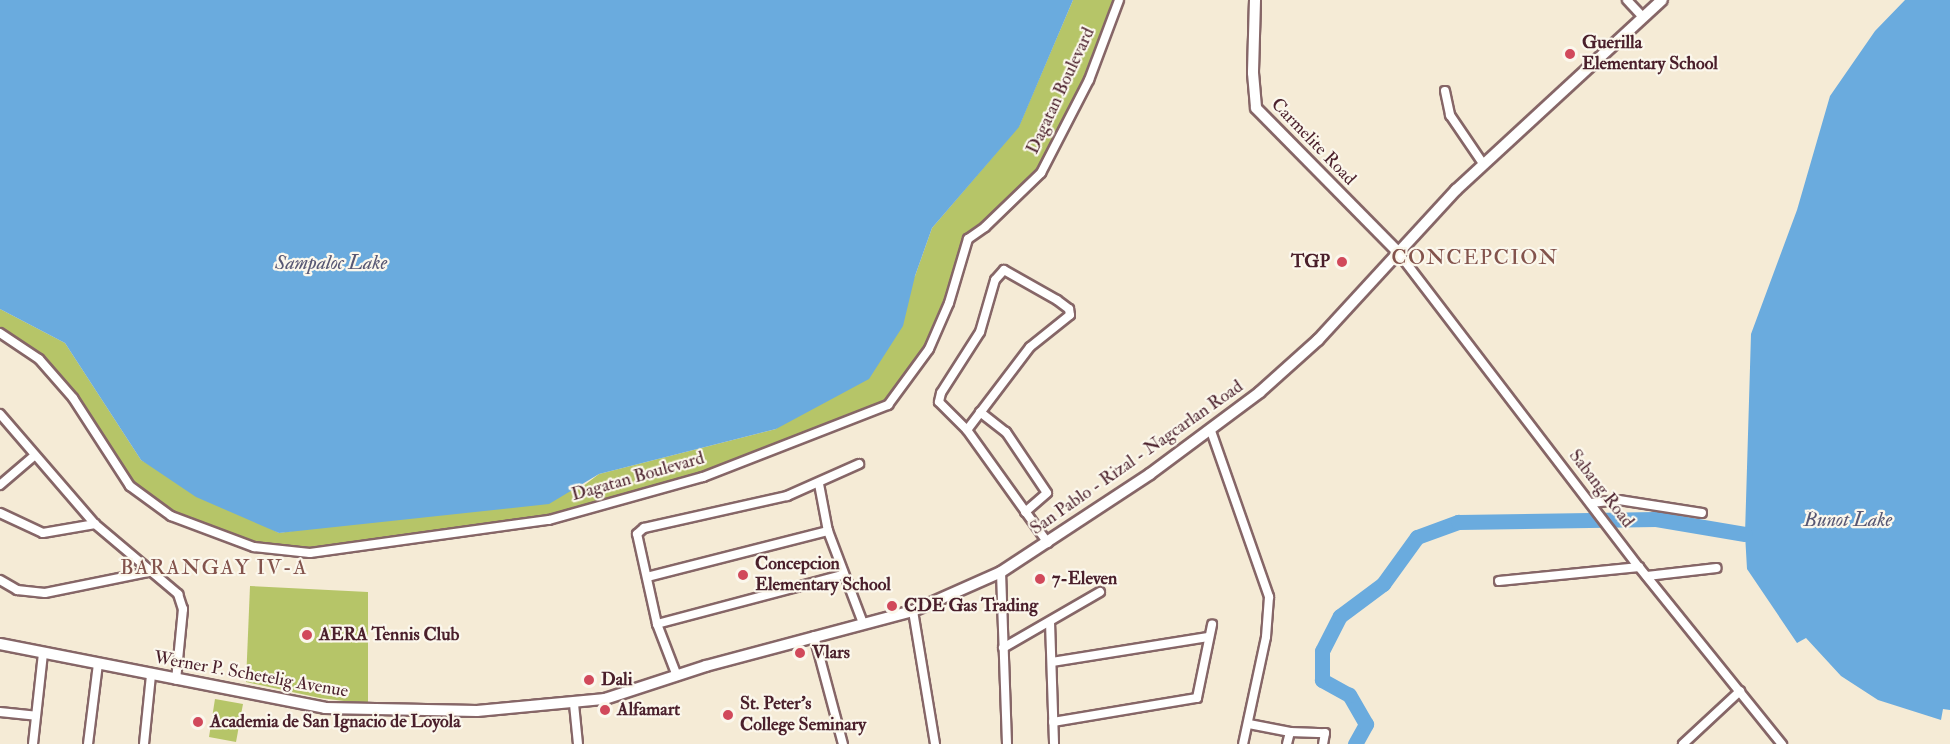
<!DOCTYPE html>
<html>
<head>
<meta charset="utf-8">
<style>
	body { margin:0 }
	#map { position:relative; width:1950px; height:744px; overflow:hidden; background:#f5ebd6; font-family:"IM FELL Double Pica",serif }
	div>[style] { position:absolute }
	[style*='--x'] { left:calc(var(--x)*1px); top:calc(var(--y)*1px); width:calc(var(--w)*1px); rotate:calc(var(--a)*1deg) }
	.green>* { inset:0; background:#b6c568 }
	.water>* { inset:0; background:#6aabde }
	.river>* { height:15px; margin:-7.5px; padding:0 7.5px; transform-origin:7.5px; border-radius:7.5px; background:#6aabde }
	.roads { filter:drop-shadow(2px 0 #866667) drop-shadow(-2px 0 #866667) drop-shadow(0 2px #866667) drop-shadow(0 -2px #866667) }
	.street>* { height:8px; margin:-4px; padding:0 4px; transform-origin:4px; border-radius:4px; background:#fff }
	.secondary>* { height:10px; margin:-5px; padding:0 5px; transform-origin:5px; border-radius:5px; background:#fff }
	.dots>* { width:16px; height:16px; translate:-50% -50%; box-sizing:border-box; border:3px solid #fbf7ec; border-radius:50% }
	span { translate:-50% -50%; white-space:nowrap; text-align:center; line-height:1.15; -webkit-text-stroke:4.5px #fbf7ec; paint-order:stroke }
	.poi-label { font-size:18px; color:#4a1f2b; font-weight:700 }
	.left { translate:0 -50%; text-align:left }
	.right { translate:-100% -50%; text-align:right }
	.street-label { font-size:18px; color:#4a1f2b }
	.water-label { font-size:20px; color:#575773; font-style:italic }
	.quarter-label { font-size:21px; color:#83534c; letter-spacing:1.5px }
</style>
</head>
<body>
<div id="map">
	<div class="green">
		<i style="clip-path:polygon(1073px 0,1119px 0,1041px 173px,968px 239px,949px 303px,929px 349px,888px 405px,748px 462px,549px 520px,310px 553px,254px 547px,171px 516px,130px 486px,73px 398px,39px 360px,0 333px,0 309px,65px 343px,141px 460px,279px 533px,582px 487px,599px 474px,776px 429px,915px 276px,932px 228px,1019px 126px)"></i>
		<i style="clip-path:polygon(250px 586px,368px 592px,368px 704px,320px 698px,246px 682px)"></i>
		<i style="clip-path:polygon(215px 699px,243px 704px,236px 742px,209px 737px)"></i>
	</div>
	<div class="water">
		<i style="clip-path:polygon(0 0,1073px 0,1019px 127px,932px 228px,915px 276px,903px 326px,869px 379px,776px 429px,599px 474px,549px 504px,279px 533px,196px 497px,141px 460px,65px 343px,0 309px)"></i>
		<i style="clip-path:polygon(1905px 0,1950px 0,1950px 710px,1943px 709px,1941px 720px,1878px 700px,1841px 676px,1806px 638px,1797px 643px,1747px 569px,1745px 534px,1751px 334px,1797px 210px,1830px 96px,1875px 31px)"></i>
	</div>
	<div class="river">
		<i style="--x:1355;--y:744;--w:23;--a:-61"></i>
		<i style="--x:1366;--y:724;--w:34;--a:-120"></i>
		<i style="--x:1349;--y:695;--w:31;--a:-151"></i>
		<i style="--x:1322;--y:680;--w:29;--a:-90"></i>
		<i style="--x:1322;--y:651;--w:39;--a:-63"></i>
		<i style="--x:1340;--y:616;--w:54;--a:-36.7"></i>
		<i style="--x:1383;--y:584;--w:58;--a:-54.1"></i>
		<i style="--x:1417;--y:537;--w:44;--a:-20.1"></i>
		<i style="--x:1458;--y:522;--w:198;--a:-0.9"></i>
		<i style="--x:1656;--y:519;--w:90;--a:9.6"></i>
	</div>
	<div class="roads">
		<div class="street">
			<i style="--x:1627;--y:0;--w:23;--a:47"></i>
			<i style="--x:1445;--y:91;--w:25;--a:78"></i>
			<i style="--x:1450;--y:115;--w:60;--a:55.8"></i>
			<i style="--x:1397;--y:251;--w:398;--a:52.6"></i>
			<i style="--x:1639;--y:567;--w:228;--a:51.1"></i>
			<i style="--x:0;--y:333;--w:47;--a:33.7"></i>
			<i style="--x:39;--y:359;--w:52;--a:48.9"></i>
			<i style="--x:73;--y:398;--w:105;--a:57.1"></i>
			<i style="--x:130;--y:486;--w:51;--a:36.2"></i>
			<i style="--x:171;--y:516;--w:89;--a:20.5"></i>
			<i style="--x:254;--y:547;--w:56;--a:6.1"></i>
			<i style="--x:310;--y:553;--w:241;--a:-7.9"></i>
			<i style="--x:549;--y:520;--w:160;--a:-15.6"></i>
			<i style="--x:703;--y:477;--w:199;--a:-21.3"></i>
			<i style="--x:888;--y:405;--w:69;--a:-53.8"></i>
			<i style="--x:929;--y:349;--w:50;--a:-66.5"></i>
			<i style="--x:949;--y:303;--w:67;--a:-73.5"></i>
			<i style="--x:968;--y:239;--w:21;--a:-35"></i>
			<i style="--x:985;--y:227;--w:78;--a:-44"></i>
			<i style="--x:1041;--y:173;--w:105;--a:-62.7"></i>
			<i style="--x:1089;--y:80;--w:85;--a:-69.4"></i>
			<i style="--x:980;--y:412;--w:33;--a:38"></i>
			<i style="--x:1006;--y:432;--w:73;--a:56.1"></i>
			<i style="--x:1047;--y:493;--w:29;--a:139"></i>
			<i style="--x:0;--y:414;--w:145;--a:49.2"></i>
			<i style="--x:95;--y:524;--w:109;--a:40.1"></i>
			<i style="--x:178;--y:594;--w:16;--a:72"></i>
			<i style="--x:183;--y:609;--w:71;--a:95.6"></i>
			<i style="--x:967;--y:430;--w:104;--a:-52.8"></i>
			<i style="--x:1030;--y:347;--w:51;--a:-38.7"></i>
			<i style="--x:1070;--y:315;--w:6;--a:-99"></i>
			<i style="--x:1069;--y:309;--w:15;--a:-143"></i>
			<i style="--x:1057;--y:300;--w:61;--a:-150.5"></i>
			<i style="--x:1004;--y:270;--w:13;--a:132"></i>
			<i style="--x:995;--y:280;--w:54;--a:106.1"></i>
			<i style="--x:980;--y:332;--w:72;--a:122.6"></i>
			<i style="--x:941;--y:393;--w:9;--a:103"></i>
			<i style="--x:939;--y:402;--w:40;--a:45"></i>
			<i style="--x:967;--y:430;--w:139;--a:54.4"></i>
			<i style="--x:1211;--y:431;--w:176;--a:70.7"></i>
			<i style="--x:1269;--y:597;--w:40;--a:94.3"></i>
			<i style="--x:1266;--y:637;--w:109;--a:102.1"></i>
			<i style="--x:819;--y:484;--w:48;--a:79.2"></i>
			<i style="--x:828;--y:531;--w:98;--a:69.2"></i>
			<i style="--x:0;--y:485;--w:45;--a:-40.5"></i>
			<i style="--x:1591;--y:503;--w:28;--a:-6"></i>
			<i style="--x:1619;--y:500;--w:84;--a:8.9"></i>
			<i style="--x:0;--y:513;--w:47;--a:24.9"></i>
			<i style="--x:43;--y:533;--w:53;--a:-9.8"></i>
			<i style="--x:1001;--y:572;--w:172;--a:88"></i>
			<i style="--x:1647;--y:576;--w:70;--a:-6.5"></i>
			<i style="--x:647;--y:577;--w:187;--a:-14.3"></i>
			<i style="--x:0;--y:580;--w:20;--a:30"></i>
			<i style="--x:17;--y:590;--w:28;--a:6"></i>
			<i style="--x:45;--y:593;--w:110;--a:-11.5"></i>
			<i style="--x:1499;--y:581;--w:141;--a:-5.7"></i>
			<i style="--x:913;--y:611;--w:135;--a:80.6"></i>
			<i style="--x:1050;--y:622;--w:122;--a:88.1"></i>
			<i style="--x:657;--y:624;--w:192;--a:-14.8"></i>
			<i style="--x:814;--y:636;--w:112;--a:75"></i>
			<i style="--x:1003;--y:648;--w:112;--a:-30"></i>
			<i style="--x:1052;--y:662;--w:158;--a:-9.1"></i>
			<i style="--x:677;--y:676;--w:56;--a:-111"></i>
			<i style="--x:657;--y:624;--w:92;--a:-102.5"></i>
			<i style="--x:637;--y:534;--w:9;--a:-41"></i>
			<i style="--x:644;--y:528;--w:147;--a:-12.6"></i>
			<i style="--x:787;--y:496;--w:79;--a:-24"></i>
			<i style="--x:574;--y:704;--w:40;--a:84.3"></i>
			<i style="--x:0;--y:712;--w:36;--a:6"></i>
			<i style="--x:1053;--y:722;--w:146;--a:-9.5"></i>
			<i style="--x:1197;--y:698;--w:75;--a:-78.4"></i>
			<i style="--x:1249;--y:724;--w:42;--a:11"></i>
			<i style="--x:1290;--y:732;--w:35;--a:2"></i>
			<i style="--x:1325;--y:733;--w:11;--a:100"></i>
			<i style="--x:33;--y:744;--w:91;--a:-83.7"></i>
			<i style="--x:88;--y:744;--w:81;--a:-82.9"></i>
			<i style="--x:144;--y:744;--w:69;--a:-84.2"></i>
			<i style="--x:1287;--y:744;--w:12;--a:-76"></i>
			<i style="--x:1683;--y:744;--w:78;--a:-42.9"></i>
		</div>
		<div class="secondary">
			<i style="--x:1255;--y:0;--w:73;--a:91.6"></i>
			<i style="--x:1253;--y:73;--w:35;--a:85"></i>
			<i style="--x:1256;--y:108;--w:201;--a:45.4"></i>
			<i style="--x:0;--y:644;--w:331;--a:11.1"></i>
			<i style="--x:325;--y:708;--w:152;--a:1.1"></i>
			<i style="--x:477;--y:711;--w:129;--a:-5.4"></i>
			<i style="--x:605;--y:699;--w:106;--a:-18.1"></i>
			<i style="--x:706;--y:666;--w:214;--a:-14.9"></i>
			<i style="--x:913;--y:611;--w:96;--a:-23.9"></i>
			<i style="--x:1001;--y:572;--w:178;--a:-33.3"></i>
			<i style="--x:1150;--y:474;--w:137;--a:-36.7"></i>
			<i style="--x:1260;--y:392;--w:78;--a:-41.9"></i>
			<i style="--x:1318;--y:340;--w:204;--a:-47.4"></i>
			<i style="--x:1456;--y:190;--w:280;--a:-42.7"></i>
		</div>
	</div>
	<div class="dots">
		<i style="left:1570px;top:54px;background:#d1495b"></i>
		<i style="left:1342px;top:262px;background:#d1495b"></i>
		<i style="left:743px;top:575px;background:#d1495b"></i>
		<i style="left:1040px;top:579px;background:#d1495b"></i>
		<i style="left:892px;top:606px;background:#d1495b"></i>
		<i style="left:307px;top:635px;background:#d1495b"></i>
		<i style="left:800px;top:653px;background:#d1495b"></i>
		<i style="left:589px;top:680px;background:#d1495b"></i>
		<i style="left:605px;top:710px;background:#d1495b"></i>
		<i style="left:728px;top:715px;background:#d1495b"></i>
		<i style="left:198px;top:722px;background:#d1495b"></i>
	</div>
	<div class="poi-label">
		<span class="left" style="left:1582px;top:54px">Guerilla<br>Elementary School</span>
		<span class="right" style="left:1330px;top:262px">TGP</span>
		<span class="left" style="left:755px;top:575px">Concepcion<br>Elementary School</span>
		<span class="left" style="left:1052px;top:579px">7-Eleven</span>
		<span class="left" style="left:904px;top:606px">CDE Gas Trading</span>
		<span class="left" style="left:319px;top:635px">AERA Tennis Club</span>
		<span class="left" style="left:812px;top:653px">Vlars</span>
		<span class="left" style="left:601px;top:680px">Dali</span>
		<span class="left" style="left:740px;top:715px">St. Peter's<br>College Seminary</span>
		<span class="left" style="left:617px;top:710px">Alfamart</span>
		<span class="left" style="left:210px;top:722px">Academia de San Ignacio de Loyola</span>
	</div>
	<div class="street-label">
		<span style="left:1061px;top:91px;rotate:-65deg">Dagatan Boulevard</span>
		<span style="left:1313px;top:142px;rotate:46deg">Carmelite Road</span>
		<span style="left:1137px;top:458px;rotate:-35deg">San Pablo - Rizal - Nagcarlan Road</span>
		<span style="left:638px;top:477px;rotate:-16deg">Dagatan Boulevard</span>
		<span style="left:1601px;top:489px;rotate:52deg">Sabang Road</span>
		<span style="left:251px;top:675px;rotate:10deg">Werner P. Schetelig Avenue</span>
	</div>
	<div class="water-label">
		<span style="left:331px;top:262px">Sampaloc Lake</span>
		<span style="left:1848px;top:519px">Bunot Lake</span>
	</div>
	<div class="quarter-label">
		<span style="left:1475px;top:258px">CONCEPCION</span>
		<span style="left:214px;top:568px">BARANGAY IV-A</span>
	</div>
</div>
</body>
</html>
